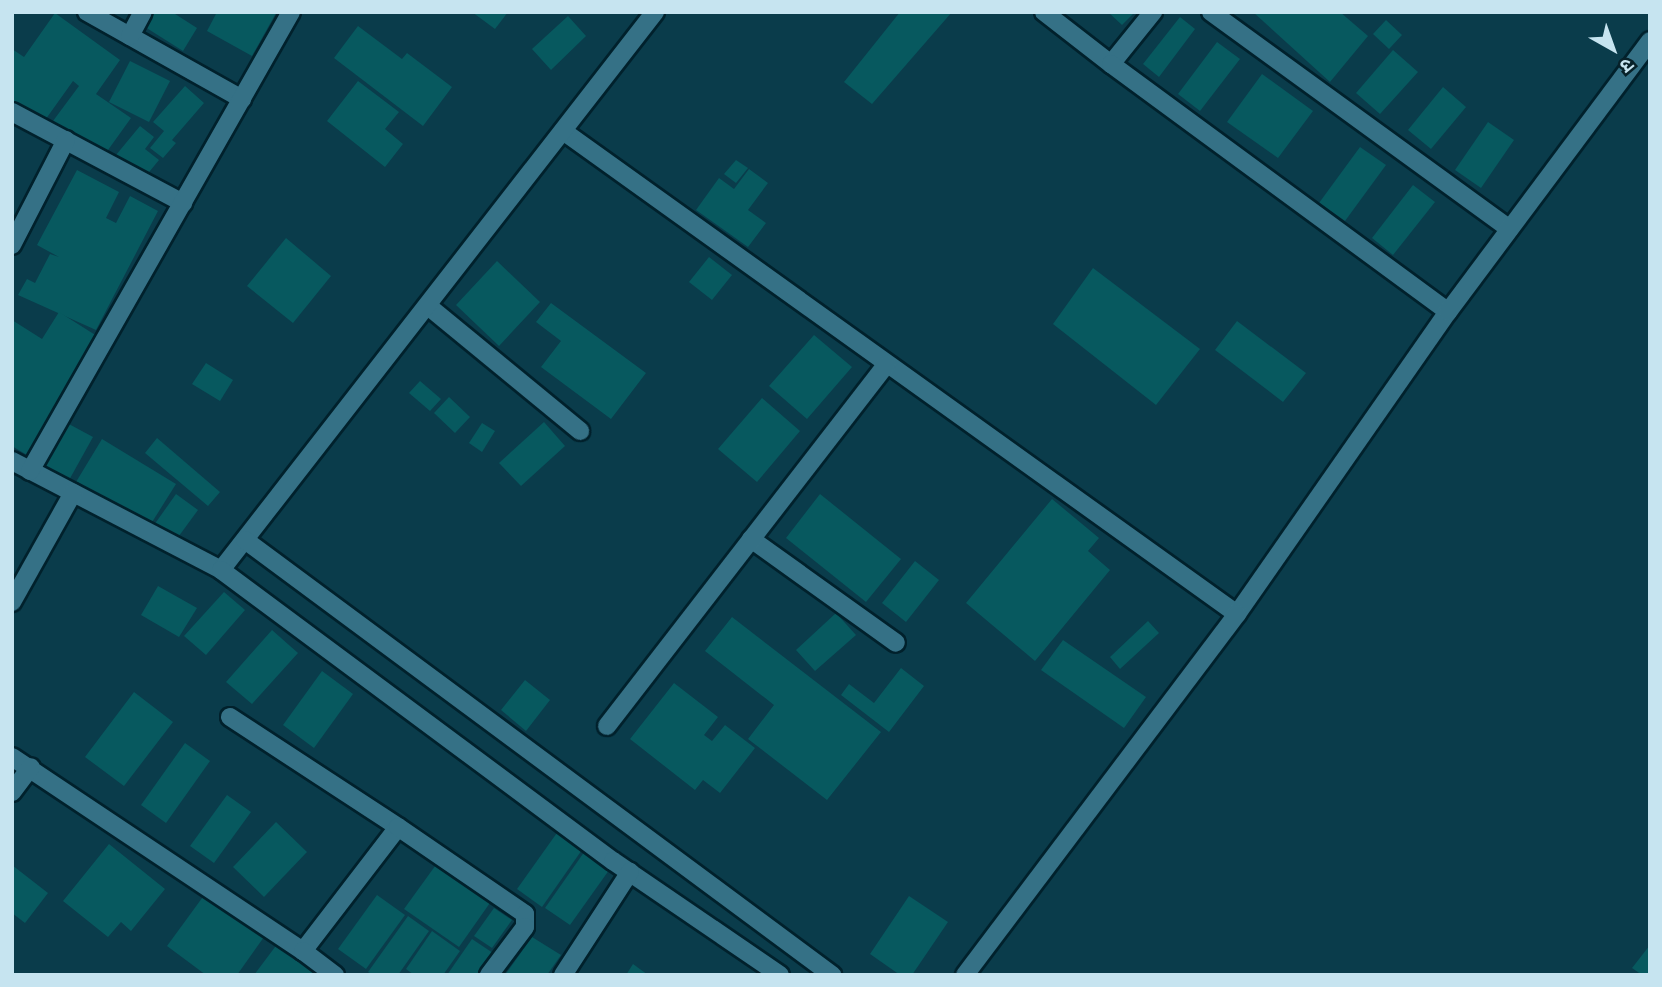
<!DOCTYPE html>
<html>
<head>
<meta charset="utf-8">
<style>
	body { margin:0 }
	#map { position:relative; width:1662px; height:987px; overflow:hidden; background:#0a3c4b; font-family:"Libre Baskerville","Noto Sans Devanagari",serif }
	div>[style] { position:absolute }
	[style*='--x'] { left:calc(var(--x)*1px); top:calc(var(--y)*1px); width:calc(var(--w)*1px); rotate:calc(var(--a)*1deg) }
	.building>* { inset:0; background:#07595f }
	.roads { filter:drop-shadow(2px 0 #01212c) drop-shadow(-2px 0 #01212c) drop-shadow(0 2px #01212c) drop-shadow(0 -2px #01212c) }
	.minor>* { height:18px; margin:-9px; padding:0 9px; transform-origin:9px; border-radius:9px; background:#357186 }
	span { translate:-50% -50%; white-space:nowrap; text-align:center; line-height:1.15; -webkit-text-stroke:6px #072129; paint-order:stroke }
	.frame { position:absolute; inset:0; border:14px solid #c6e4f0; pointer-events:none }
	.north { position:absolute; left:1578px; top:14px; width:70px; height:70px; -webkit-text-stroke:5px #072129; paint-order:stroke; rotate:140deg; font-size:19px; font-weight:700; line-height:28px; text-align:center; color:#c6e4f0 }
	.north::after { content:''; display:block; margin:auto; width:24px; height:32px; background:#c6e4f0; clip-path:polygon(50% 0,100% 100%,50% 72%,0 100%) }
</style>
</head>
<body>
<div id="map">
	<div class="building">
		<i style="clip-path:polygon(155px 12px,172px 12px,197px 28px,183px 51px,145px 27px)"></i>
		<i style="clip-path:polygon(217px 12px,275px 12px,276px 13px,252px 56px,207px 31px)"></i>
		<i style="clip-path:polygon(472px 12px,508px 12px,495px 29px)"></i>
		<i style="clip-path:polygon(900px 12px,952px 12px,872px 104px,844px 82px)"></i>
		<i style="clip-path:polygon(1108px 12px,1135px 12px,1122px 25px)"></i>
		<i style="clip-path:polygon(1253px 12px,1340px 12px,1368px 36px,1330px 82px)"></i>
		<i style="clip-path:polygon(55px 13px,120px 60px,96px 94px,131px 118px,103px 157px,53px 121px,79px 86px,73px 81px,43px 123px,12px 101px,12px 49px,24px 57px)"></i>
		<i style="clip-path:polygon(568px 16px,586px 36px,551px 70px,532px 49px)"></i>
		<i style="clip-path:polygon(1180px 17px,1195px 29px,1159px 77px,1143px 64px)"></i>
		<i style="clip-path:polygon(1386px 20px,1402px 35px,1389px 49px,1373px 34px)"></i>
		<i style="clip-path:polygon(358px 26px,402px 59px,407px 53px,452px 87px,423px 126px,334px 58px)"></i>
		<i style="clip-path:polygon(1217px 42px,1240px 59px,1200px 111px,1178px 94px)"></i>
		<i style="clip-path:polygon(1393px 50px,1418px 72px,1380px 114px,1356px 93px)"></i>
		<i style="clip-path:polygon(130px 61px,170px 81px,149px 122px,109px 102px)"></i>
		<i style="clip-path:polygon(1262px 74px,1313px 111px,1278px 158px,1227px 122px)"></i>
		<i style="clip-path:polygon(358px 81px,399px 112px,385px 129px,403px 144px,385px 167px,327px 121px)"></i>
		<i style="clip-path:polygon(185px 86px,204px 103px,172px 140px,176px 143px,163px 158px,150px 148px,164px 131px,153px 122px)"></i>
		<i style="clip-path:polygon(1443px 87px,1466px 107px,1431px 149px,1408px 130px)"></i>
		<i style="clip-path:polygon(1488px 122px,1514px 140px,1481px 188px,1455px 170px)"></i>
		<i style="clip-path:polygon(140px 126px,154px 137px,145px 149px,159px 160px,145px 177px,116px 155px)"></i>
		<i style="clip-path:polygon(1360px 147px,1386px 165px,1345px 221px,1319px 203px)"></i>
		<i style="clip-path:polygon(736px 160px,748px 168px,736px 183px,724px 174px)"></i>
		<i style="clip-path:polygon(749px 169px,768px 183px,748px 210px,766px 223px,748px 247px,696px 210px,719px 178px,734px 189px)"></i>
		<i style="clip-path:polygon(77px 170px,119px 192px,106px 218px,116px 223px,130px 196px,158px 211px,96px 330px,18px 295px,27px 279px,35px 283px,50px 254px,59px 257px,37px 245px)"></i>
		<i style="clip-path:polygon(1413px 185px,1435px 202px,1393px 255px,1372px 238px)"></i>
		<i style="clip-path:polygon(286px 238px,331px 276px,293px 323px,247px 286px)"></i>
		<i style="clip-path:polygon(709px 257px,732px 275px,712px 300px,689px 282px)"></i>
		<i style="clip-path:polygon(497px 261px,540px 302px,499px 346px,456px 305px)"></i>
		<i style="clip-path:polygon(1093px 268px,1200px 349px,1156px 405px,1053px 324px)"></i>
		<i style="clip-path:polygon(551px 303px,646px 373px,611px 419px,541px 367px,561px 341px,536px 322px)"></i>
		<i style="clip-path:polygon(59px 312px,100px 338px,27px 455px,12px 446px,12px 320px,42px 339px)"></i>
		<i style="clip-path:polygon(1237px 321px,1306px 373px,1283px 402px,1215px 350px)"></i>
		<i style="clip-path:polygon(814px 335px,852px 367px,807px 419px,769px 386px)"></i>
		<i style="clip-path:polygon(206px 363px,233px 380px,220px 401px,192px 384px)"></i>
		<i style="clip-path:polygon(420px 381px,441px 399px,430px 411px,409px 393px)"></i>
		<i style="clip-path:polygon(449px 397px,470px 417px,455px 433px,434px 413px)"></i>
		<i style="clip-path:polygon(762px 398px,800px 431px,757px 482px,718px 449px)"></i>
		<i style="clip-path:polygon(544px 422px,565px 446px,521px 486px,499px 463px)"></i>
		<i style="clip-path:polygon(67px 423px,93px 437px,68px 482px,42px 468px)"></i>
		<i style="clip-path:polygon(482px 423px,495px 431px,482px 452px,469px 443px)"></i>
		<i style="clip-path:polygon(157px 438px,220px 492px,208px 506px,145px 453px)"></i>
		<i style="clip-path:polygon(102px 439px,176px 484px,149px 527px,76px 482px)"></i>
		<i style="clip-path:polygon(176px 494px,198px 510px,176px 540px,154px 525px)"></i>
		<i style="clip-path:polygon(820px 494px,901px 559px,866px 602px,786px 538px)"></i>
		<i style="clip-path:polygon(1052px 499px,1099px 538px,1088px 551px,1110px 570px,1035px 661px,966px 603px)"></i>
		<i style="clip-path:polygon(915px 561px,939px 580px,906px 622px,882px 603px)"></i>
		<i style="clip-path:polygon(158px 586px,197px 608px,179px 637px,141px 615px)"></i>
		<i style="clip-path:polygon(224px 592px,245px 610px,206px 655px,184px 636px)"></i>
		<i style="clip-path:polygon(836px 613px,856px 635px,815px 671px,796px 650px)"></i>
		<i style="clip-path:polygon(732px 617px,881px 732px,827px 800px,748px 739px,774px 705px,705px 651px)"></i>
		<i style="clip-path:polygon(1148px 621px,1159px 633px,1120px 669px,1110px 657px)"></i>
		<i style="clip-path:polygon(272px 630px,298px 653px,252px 704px,226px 682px)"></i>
		<i style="clip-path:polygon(1063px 640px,1146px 697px,1124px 728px,1041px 670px)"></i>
		<i style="clip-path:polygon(901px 668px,924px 686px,889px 732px,841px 695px,849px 684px,874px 703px)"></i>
		<i style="clip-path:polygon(322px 671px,353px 694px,314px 748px,283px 725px)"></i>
		<i style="clip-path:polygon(525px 680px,550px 700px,526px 731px,501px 710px)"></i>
		<i style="clip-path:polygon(674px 683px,718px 717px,704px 735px,712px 741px,725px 725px,755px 748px,720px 793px,703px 780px,695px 790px,630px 739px)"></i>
		<i style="clip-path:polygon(134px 692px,173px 722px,124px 786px,85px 757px)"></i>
		<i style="clip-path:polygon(185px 743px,210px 761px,166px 823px,141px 805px)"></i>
		<i style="clip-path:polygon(227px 795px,251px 812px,214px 863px,190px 846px)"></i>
		<i style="clip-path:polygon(276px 822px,307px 852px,264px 897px,233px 867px)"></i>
		<i style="clip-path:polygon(559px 830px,584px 847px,542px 907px,517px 889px)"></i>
		<i style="clip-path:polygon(109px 844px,165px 889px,131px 931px,121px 922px,108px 937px,63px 901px)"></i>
		<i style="clip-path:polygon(587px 848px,612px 866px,570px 925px,545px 908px)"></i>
		<i style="clip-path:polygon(438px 862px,492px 900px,459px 947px,404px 909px)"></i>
		<i style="clip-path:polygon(12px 865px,48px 893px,25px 923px,12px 913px)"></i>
		<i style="clip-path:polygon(205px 894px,264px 937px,237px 975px,206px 975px,167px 946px)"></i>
		<i style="clip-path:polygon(377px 895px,405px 915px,366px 969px,338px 949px)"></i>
		<i style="clip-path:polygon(909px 896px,948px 922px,912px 975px,900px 975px,870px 954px)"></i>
		<i style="clip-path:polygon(494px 908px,512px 920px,492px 948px,474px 936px)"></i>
		<i style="clip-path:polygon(408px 916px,429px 931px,398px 975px,373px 975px,368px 972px)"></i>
		<i style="clip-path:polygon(432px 931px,460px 951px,443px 975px,414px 975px,406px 969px)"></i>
		<i style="clip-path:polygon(532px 937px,561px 955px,547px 975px,505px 975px)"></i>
		<i style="clip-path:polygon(472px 939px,493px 953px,479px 975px,447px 975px)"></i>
		<i style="clip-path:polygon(278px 943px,322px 975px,254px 975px)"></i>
		<i style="clip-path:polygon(1650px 945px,1650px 975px,1642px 975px,1632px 968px)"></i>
		<i style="clip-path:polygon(633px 964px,648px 975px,626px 975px)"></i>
	</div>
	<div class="roads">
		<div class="minor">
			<i style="--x:87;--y:12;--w:178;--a:29.3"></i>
			<i style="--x:1044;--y:12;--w:85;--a:37.8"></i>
			<i style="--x:1111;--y:64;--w:67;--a:-51.1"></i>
			<i style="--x:1211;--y:12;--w:369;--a:36"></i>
			<i style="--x:130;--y:36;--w:27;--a:-62"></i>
			<i style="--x:1111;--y:64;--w:418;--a:36.3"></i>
			<i style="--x:12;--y:112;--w:194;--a:28"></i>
			<i style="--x:563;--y:131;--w:829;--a:35.63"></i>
			<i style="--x:1237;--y:614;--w:368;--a:-55.1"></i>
			<i style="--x:1448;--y:312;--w:338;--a:-53.3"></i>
			<i style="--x:12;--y:245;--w:118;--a:-62.8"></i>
			<i style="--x:428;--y:306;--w:197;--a:39.4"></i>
			<i style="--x:12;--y:461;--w:236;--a:27.5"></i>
			<i style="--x:221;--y:570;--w:707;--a:-52.13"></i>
			<i style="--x:30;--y:471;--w:528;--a:-60.38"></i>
			<i style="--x:751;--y:539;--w:178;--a:35.6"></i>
			<i style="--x:245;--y:540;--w:731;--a:36.54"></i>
			<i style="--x:221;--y:570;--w:488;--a:36.6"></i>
			<i style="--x:613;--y:861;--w:202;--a:34.3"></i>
			<i style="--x:12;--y:602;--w:125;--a:-60.8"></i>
			<i style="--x:230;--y:717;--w:201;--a:33.2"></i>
			<i style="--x:607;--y:726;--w:456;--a:-52.3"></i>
			<i style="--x:12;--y:757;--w:350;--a:33.7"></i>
			<i style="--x:303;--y:951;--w:156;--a:-52.5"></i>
			<i style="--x:398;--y:827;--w:154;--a:34.4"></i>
			<i style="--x:525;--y:914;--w:13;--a:90"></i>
			<i style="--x:525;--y:927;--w:60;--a:126.9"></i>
			<i style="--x:12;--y:792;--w:31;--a:-53"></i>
			<i style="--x:303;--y:951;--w:40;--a:37"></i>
			<i style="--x:563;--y:975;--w:123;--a:-57"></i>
			<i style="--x:965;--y:975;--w:452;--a:-53"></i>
		</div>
	</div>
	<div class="frame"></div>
	<div class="north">उ</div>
</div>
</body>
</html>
